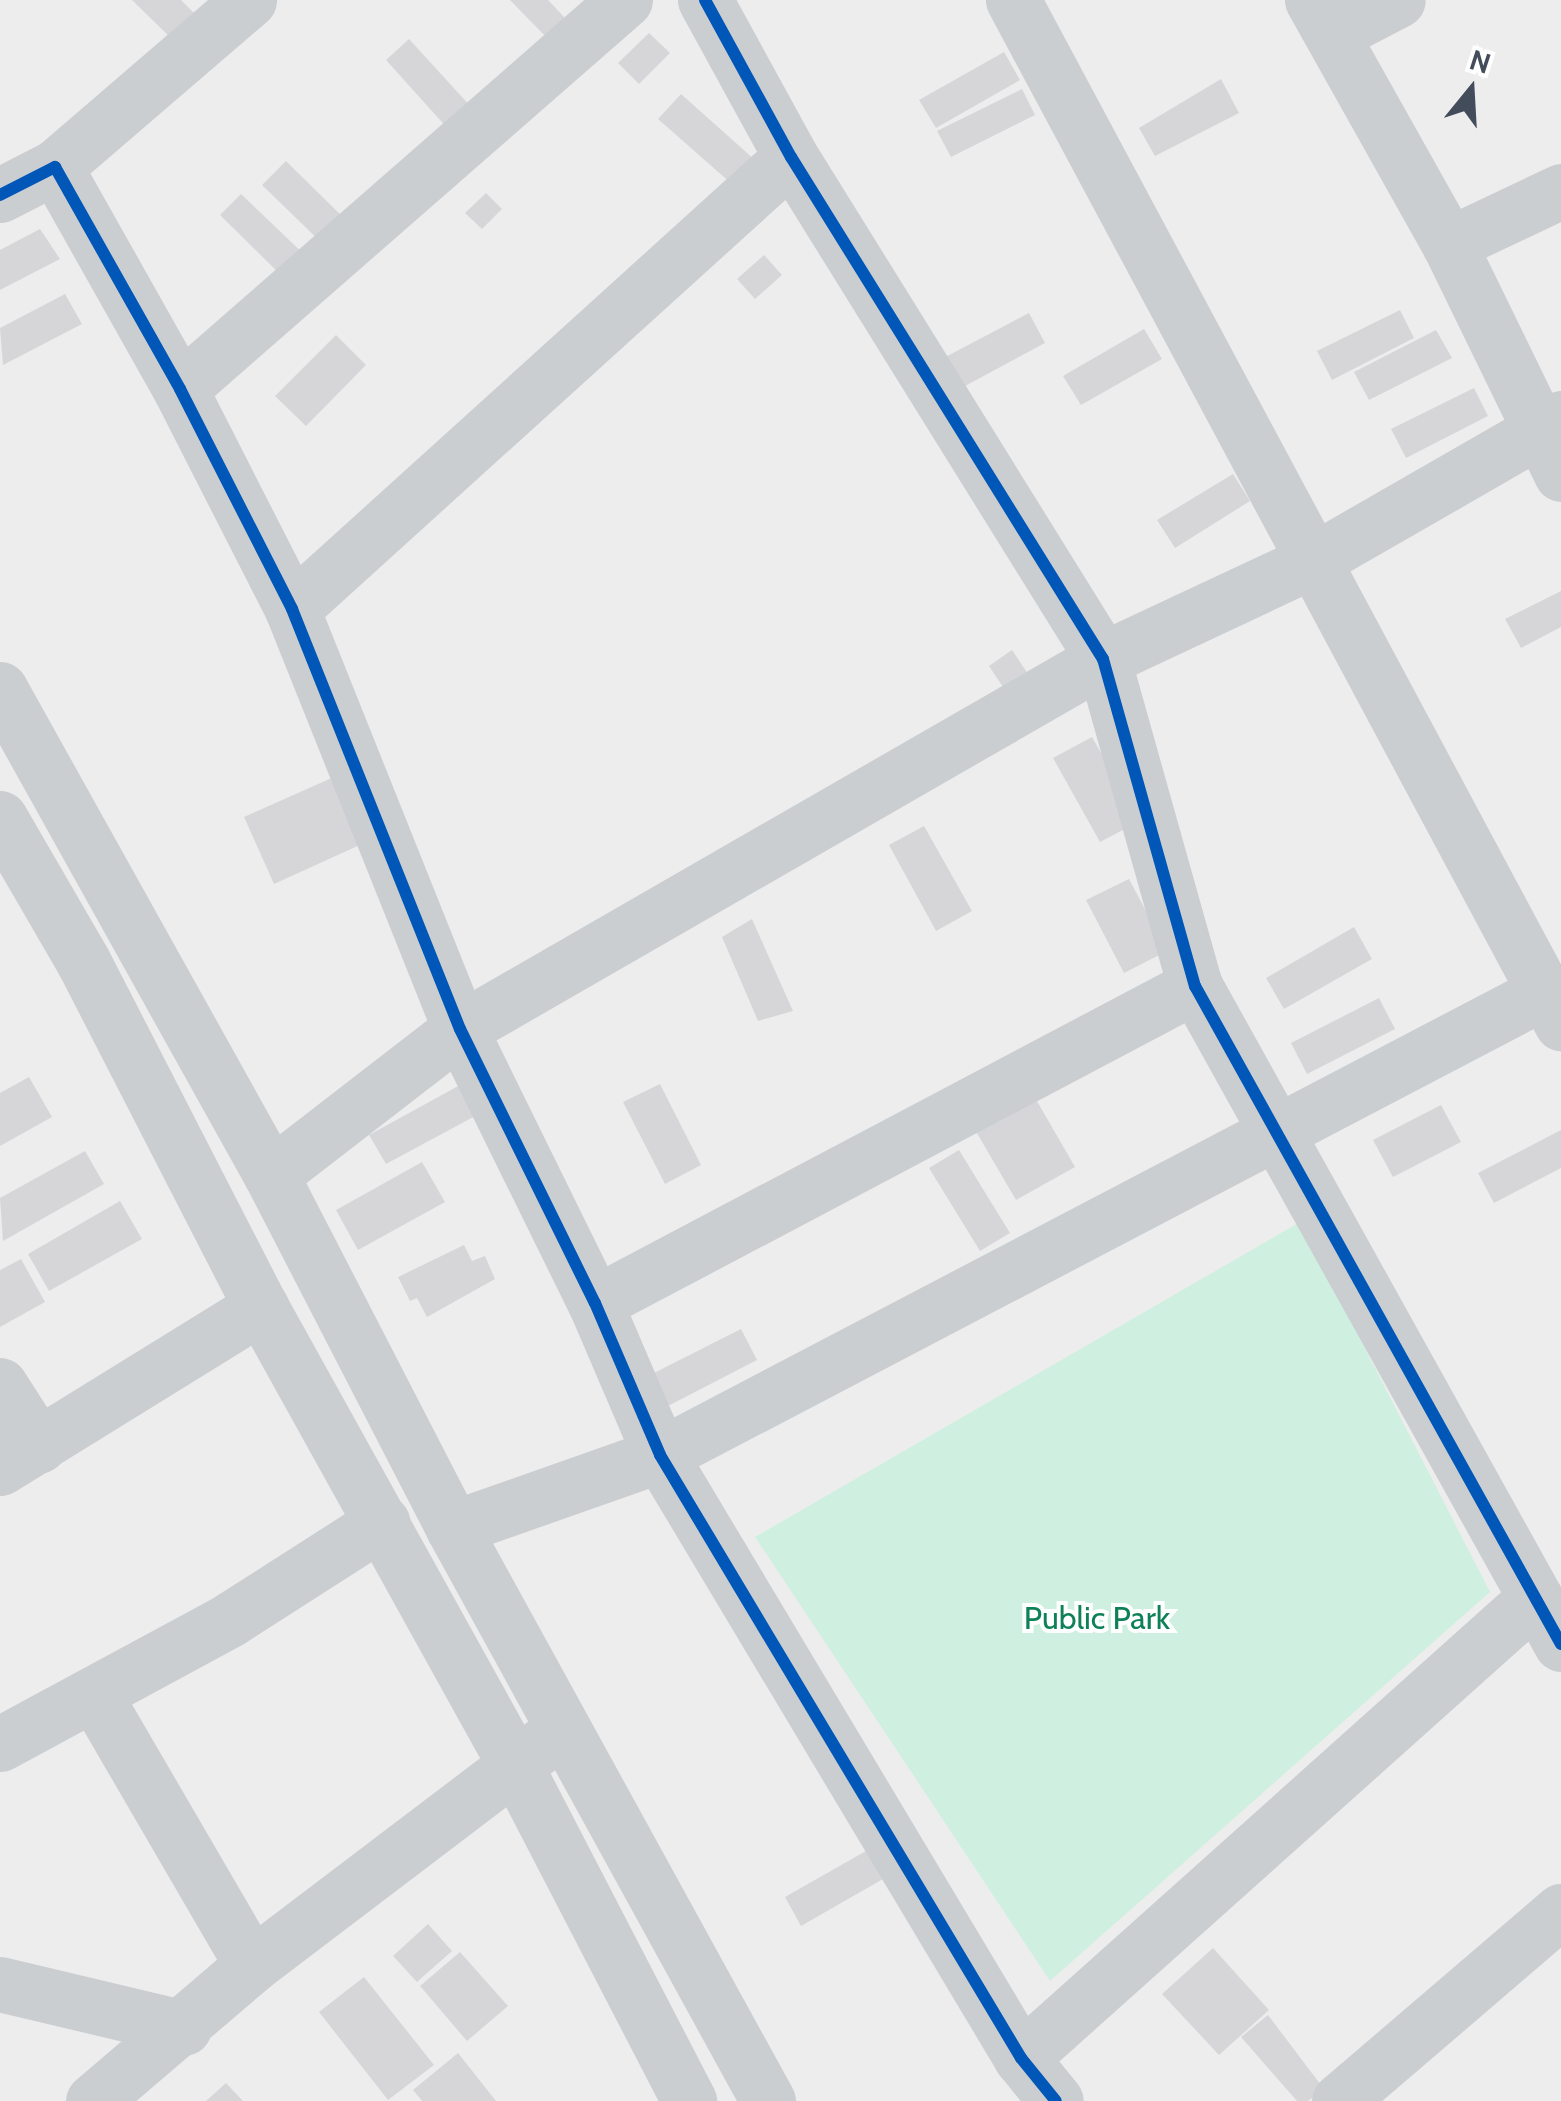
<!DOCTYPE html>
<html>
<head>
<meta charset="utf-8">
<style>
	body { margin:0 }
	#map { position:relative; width:1561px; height:2101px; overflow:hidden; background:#eeeded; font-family:Cabin,sans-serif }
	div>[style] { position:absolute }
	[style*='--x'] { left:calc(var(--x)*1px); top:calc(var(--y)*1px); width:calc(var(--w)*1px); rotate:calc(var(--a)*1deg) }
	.green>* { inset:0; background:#cff0e0 }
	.building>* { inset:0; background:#d6d6d9 }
	.minor>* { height:55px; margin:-27.5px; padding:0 27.5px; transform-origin:27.5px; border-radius:27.5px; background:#cbced1 }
	.cycleway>* { height:12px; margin:-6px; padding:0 6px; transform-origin:6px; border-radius:6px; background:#0057b8 }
	span { translate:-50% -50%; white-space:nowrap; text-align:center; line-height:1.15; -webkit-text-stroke:8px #fff; paint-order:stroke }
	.park-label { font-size:32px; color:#0f8159 }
	.north { position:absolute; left:1421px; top:40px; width:100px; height:100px; -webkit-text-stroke:8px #fff; paint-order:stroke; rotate:18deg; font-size:28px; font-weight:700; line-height:40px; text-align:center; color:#434c5b }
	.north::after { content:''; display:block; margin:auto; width:35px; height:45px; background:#434c5b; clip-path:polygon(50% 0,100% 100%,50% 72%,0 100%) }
</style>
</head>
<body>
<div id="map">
	<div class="green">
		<i style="clip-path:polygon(1300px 1222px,1490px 1592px,1050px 1981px,755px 1537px)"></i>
	</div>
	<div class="building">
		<i style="clip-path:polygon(132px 0,181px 0,199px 18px,175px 42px)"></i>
		<i style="clip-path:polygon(510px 0,548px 0,565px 18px,546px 37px)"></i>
		<i style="clip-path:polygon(649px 33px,670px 53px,639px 84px,618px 63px)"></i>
		<i style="clip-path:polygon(409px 39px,473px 109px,449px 130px,386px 60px)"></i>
		<i style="clip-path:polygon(1004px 52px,1020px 80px,936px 128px,919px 100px)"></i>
		<i style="clip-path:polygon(1221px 79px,1239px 113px,1155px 156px,1139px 128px)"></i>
		<i style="clip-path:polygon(1022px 89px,1035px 115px,951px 157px,937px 131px)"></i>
		<i style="clip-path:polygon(681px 94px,755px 160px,733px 185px,658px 119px)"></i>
		<i style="clip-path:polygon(286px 161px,353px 227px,329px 250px,262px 185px)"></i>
		<i style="clip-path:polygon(486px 193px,502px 209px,482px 229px,465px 213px)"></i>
		<i style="clip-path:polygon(241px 194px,308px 258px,286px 280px,220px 215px)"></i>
		<i style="clip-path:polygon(40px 229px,60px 259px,0 290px,0 250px)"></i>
		<i style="clip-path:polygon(764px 255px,782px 275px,755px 299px,737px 279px)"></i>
		<i style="clip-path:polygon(65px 294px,82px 324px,3px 365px,0 328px)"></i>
		<i style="clip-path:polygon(1400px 310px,1414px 338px,1332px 380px,1317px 351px)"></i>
		<i style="clip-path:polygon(1029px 313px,1045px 343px,952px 393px,936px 362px)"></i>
		<i style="clip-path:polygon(1144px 329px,1162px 359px,1081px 405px,1063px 376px)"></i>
		<i style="clip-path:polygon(1436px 330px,1452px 358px,1369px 400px,1354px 372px)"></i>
		<i style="clip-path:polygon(336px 335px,366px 365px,306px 426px,275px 396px)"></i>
		<i style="clip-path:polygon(1474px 388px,1488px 416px,1406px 458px,1391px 429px)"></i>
		<i style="clip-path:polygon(1233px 474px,1250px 501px,1175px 548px,1157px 520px)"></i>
		<i style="clip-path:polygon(1561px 591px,1561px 627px,1521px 648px,1505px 619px)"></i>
		<i style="clip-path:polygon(1012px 650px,1030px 677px,1007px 693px,989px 666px)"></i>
		<i style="clip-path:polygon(1092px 737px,1140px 821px,1100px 842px,1053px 758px)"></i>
		<i style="clip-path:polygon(343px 773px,373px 839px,274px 884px,244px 817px)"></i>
		<i style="clip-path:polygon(924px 826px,972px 911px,936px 931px,889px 845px)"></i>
		<i style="clip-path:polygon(1129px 879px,1167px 951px,1124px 973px,1086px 900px)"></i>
		<i style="clip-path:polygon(752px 919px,793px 1011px,758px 1021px,722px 937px)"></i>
		<i style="clip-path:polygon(1354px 927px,1372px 959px,1284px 1009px,1266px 978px)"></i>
		<i style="clip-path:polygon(1379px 998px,1395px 1029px,1307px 1074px,1291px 1043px)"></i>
		<i style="clip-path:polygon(29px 1077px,52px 1117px,0 1146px,0 1093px)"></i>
		<i style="clip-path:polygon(660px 1084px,701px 1165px,665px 1184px,623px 1102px)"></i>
		<i style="clip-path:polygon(460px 1085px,477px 1115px,386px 1164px,369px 1135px)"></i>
		<i style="clip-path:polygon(1030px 1089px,1075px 1167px,1016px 1200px,971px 1123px)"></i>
		<i style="clip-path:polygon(1441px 1105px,1461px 1142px,1393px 1177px,1373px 1140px)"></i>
		<i style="clip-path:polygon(1561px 1130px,1561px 1168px,1494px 1203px,1478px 1173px)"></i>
		<i style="clip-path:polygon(959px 1150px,1010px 1233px,980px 1251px,929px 1168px)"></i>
		<i style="clip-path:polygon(85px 1151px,104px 1184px,3px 1241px,0 1198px)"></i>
		<i style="clip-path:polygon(422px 1162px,445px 1202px,358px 1250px,336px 1210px)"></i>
		<i style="clip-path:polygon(120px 1201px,142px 1239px,49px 1291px,28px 1254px)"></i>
		<i style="clip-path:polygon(464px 1245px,472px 1261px,485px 1256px,495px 1279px,427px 1317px,417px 1298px,410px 1301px,398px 1277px)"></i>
		<i style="clip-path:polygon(21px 1259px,45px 1302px,0 1327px,0 1270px)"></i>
		<i style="clip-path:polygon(741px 1329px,757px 1360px,666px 1407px,650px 1375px)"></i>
		<i style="clip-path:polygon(873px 1847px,890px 1875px,801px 1926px,785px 1897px)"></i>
		<i style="clip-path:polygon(428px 1924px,452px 1951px,417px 1982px,393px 1956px)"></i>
		<i style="clip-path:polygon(1213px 1948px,1269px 2010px,1219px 2055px,1162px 1994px)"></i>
		<i style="clip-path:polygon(460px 1952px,508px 2006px,467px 2041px,420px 1986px)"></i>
		<i style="clip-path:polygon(364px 1977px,434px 2065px,388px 2100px,319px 2012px)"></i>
		<i style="clip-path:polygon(1268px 2015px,1324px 2089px,1308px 2101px,1297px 2101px,1241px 2037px)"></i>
		<i style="clip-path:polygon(458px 2053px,496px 2101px,422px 2101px,413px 2090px)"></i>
		<i style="clip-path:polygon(226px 2083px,243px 2101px,206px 2101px)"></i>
	</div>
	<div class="minor">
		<i style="--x:705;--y:0;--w:179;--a:61.3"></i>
		<i style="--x:791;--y:157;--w:591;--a:58.14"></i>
		<i style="--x:1103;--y:659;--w:340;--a:74.3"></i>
		<i style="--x:1195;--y:986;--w:753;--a:60.92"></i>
		<i style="--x:1013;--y:0;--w:1161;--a:61.82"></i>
		<i style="--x:1312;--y:0;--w:280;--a:60.7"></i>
		<i style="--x:1449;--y:244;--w:256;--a:64"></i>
		<i style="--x:1333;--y:34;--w:73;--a:-27.6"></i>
		<i style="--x:55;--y:167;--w:256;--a:-40.7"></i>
		<i style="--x:0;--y:195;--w:62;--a:-27"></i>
		<i style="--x:55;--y:167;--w:255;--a:60.6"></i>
		<i style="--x:180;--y:389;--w:247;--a:63"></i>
		<i style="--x:292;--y:609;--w:452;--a:68.2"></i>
		<i style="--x:460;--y:1029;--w:305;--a:63.8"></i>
		<i style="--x:595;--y:1303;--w:165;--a:66.8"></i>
		<i style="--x:660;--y:1455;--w:703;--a:59.09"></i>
		<i style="--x:1021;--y:2058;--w:55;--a:50.9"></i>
		<i style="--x:1449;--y:244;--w:124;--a:-25.3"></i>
		<i style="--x:180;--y:389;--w:591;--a:-41.16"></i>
		<i style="--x:292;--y:609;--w:673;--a:-42.17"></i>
		<i style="--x:0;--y:689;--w:556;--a:60.86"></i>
		<i style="--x:271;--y:1175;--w:397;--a:62.7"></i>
		<i style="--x:453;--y:1528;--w:654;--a:61.2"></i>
		<i style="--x:0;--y:818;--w:165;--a:59.9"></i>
		<i style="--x:83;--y:961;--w:389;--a:62.8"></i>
		<i style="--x:261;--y:1307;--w:521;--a:60.98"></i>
		<i style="--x:514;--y:1763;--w:381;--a:62.6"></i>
		<i style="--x:271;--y:1175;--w:239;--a:-37.7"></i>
		<i style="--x:460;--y:1029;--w:742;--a:-29.92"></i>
		<i style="--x:1103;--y:659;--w:233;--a:-25.1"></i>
		<i style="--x:1314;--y:560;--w:285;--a:-29.9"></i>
		<i style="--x:595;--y:1303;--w:679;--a:-27.85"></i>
		<i style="--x:0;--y:1385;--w:72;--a:57.4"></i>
		<i style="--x:0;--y:1468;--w:307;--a:-31.7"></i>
		<i style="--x:453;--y:1528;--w:219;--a:-19.4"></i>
		<i style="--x:660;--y:1455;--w:998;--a:-27.64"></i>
		<i style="--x:94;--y:1694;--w:314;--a:59.8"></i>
		<i style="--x:0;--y:1744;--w:260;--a:-28.4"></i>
		<i style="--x:229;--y:1620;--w:182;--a:-32.6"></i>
		<i style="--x:0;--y:1984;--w:189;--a:13.4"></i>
		<i style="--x:1021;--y:2058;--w:690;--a:-41.83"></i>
		<i style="--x:93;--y:2101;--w:209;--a:-40.5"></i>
		<i style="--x:252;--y:1965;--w:368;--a:-37.2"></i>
		<i style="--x:1339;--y:2101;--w:292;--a:-40.6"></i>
	</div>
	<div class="cycleway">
		<i style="--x:705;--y:0;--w:179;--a:61.3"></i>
		<i style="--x:791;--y:157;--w:591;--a:58.14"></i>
		<i style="--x:1103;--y:659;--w:340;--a:74.3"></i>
		<i style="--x:1195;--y:986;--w:753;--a:60.92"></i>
		<i style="--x:0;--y:195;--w:62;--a:-27"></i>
		<i style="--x:55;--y:167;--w:255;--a:60.6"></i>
		<i style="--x:180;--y:389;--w:247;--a:63"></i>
		<i style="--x:292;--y:609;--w:452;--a:68.2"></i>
		<i style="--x:460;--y:1029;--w:305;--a:63.8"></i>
		<i style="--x:595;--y:1303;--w:165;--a:66.8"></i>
		<i style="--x:660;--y:1455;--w:703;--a:59.09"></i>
		<i style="--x:1021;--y:2058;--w:55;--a:50.9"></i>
	</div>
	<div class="park-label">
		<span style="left:1097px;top:1618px">Public Park</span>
	</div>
	<div class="north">N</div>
</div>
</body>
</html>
